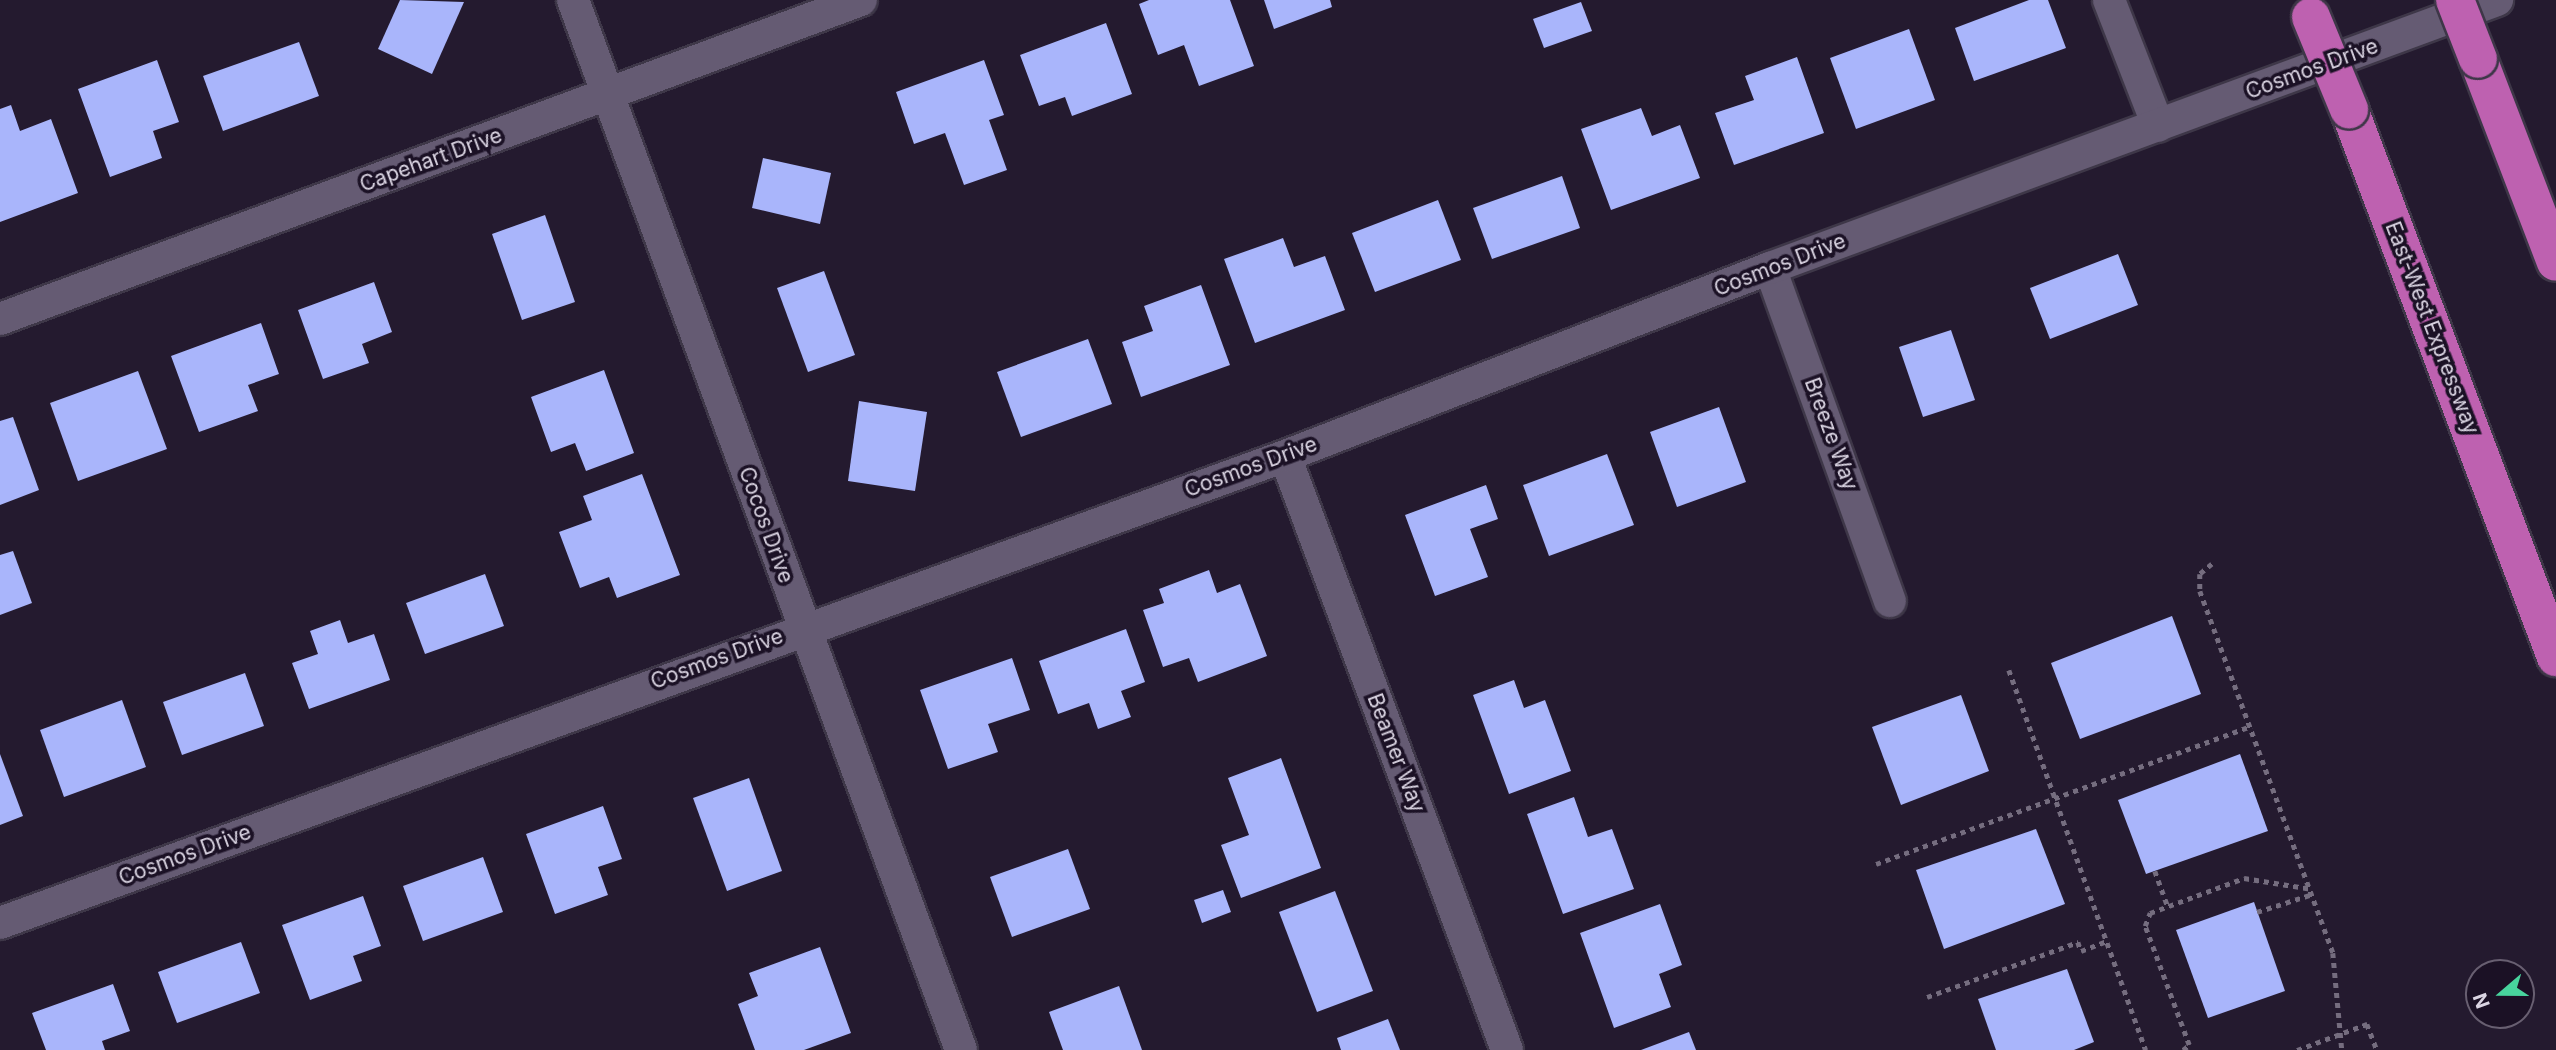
<!DOCTYPE html>
<html>
<head>
<meta charset="utf-8">
<style>
	body { margin:0 }
	#map { position:relative; width:2556px; height:1050px; overflow:hidden; background:#241a2f; font-family:Inter,sans-serif }
	div>[style] { position:absolute }
	[style*='--x'] { left:calc(var(--x)*1px); top:calc(var(--y)*1px); width:calc(var(--w)*1px); rotate:calc(var(--a)*1deg) }
	.building>* { inset:0; background:#a9b5fb }
	.path>* { height:4.5px; margin-top:-2.25px; transform-origin:0; background:repeating-linear-gradient(90deg,#756d7f 0 5px,transparent 0 10px) }
	.roads { filter:drop-shadow(2px 0 #3e3748) drop-shadow(-2px 0 #3e3748) drop-shadow(0 2px #3e3748) drop-shadow(0 -2px #3e3748) }
	.street>* { height:32px; margin:-16px; padding:0 16px; transform-origin:16px; border-radius:16px; background:#655b73 }
	.highway>* { height:38px; margin:-19px; padding:0 19px; transform-origin:19px; border-radius:19px; background:#be61b0 }
	.bridges { filter:drop-shadow(2px 0 #3e3748) drop-shadow(-2px 0 #3e3748) drop-shadow(0 2px #3e3748) drop-shadow(0 -2px #3e3748) }
	.highway-bridge>* { height:38px; margin:-19px; padding:0 19px; transform-origin:19px; border-radius:19px; background:#be61b0 }
	span { translate:-50% -50%; white-space:nowrap; text-align:center; line-height:1.15; -webkit-text-stroke:7px #1b1125; paint-order:stroke }
	.street-label { font-size:21px; color:#dbd5e3 }
	.north { position:absolute; left:2465px; top:959px; width:70px; height:70px; box-sizing:border-box; background:#1b1125; border:2px solid #685f71; border-radius:50%; rotate:250deg; font-size:19px; font-weight:700; line-height:28px; text-align:center; color:#dbd5e3 }
	.north::after { content:''; display:block; margin:auto; width:24px; height:32px; background:#48d49d; clip-path:polygon(50% 0,100% 100%,50% 72%,0 100%) }
</style>
</head>
<body>
<div id="map">
	<div class="building">
		<i style="clip-path:polygon(400px 0,464px 2px,432px 74px,378px 49px)"></i>
		<i style="clip-path:polygon(1149px 0,1230px 0,1254px 66px,1199px 86px,1184px 45px,1158px 55px,1139px 4px)"></i>
		<i style="clip-path:polygon(1264px 0,1330px 0,1332px 7px,1274px 29px)"></i>
		<i style="clip-path:polygon(2029px 0,2048px 0,2066px 48px,1974px 81px,1955px 28px)"></i>
		<i style="clip-path:polygon(1581px 2px,1592px 31px,1544px 48px,1533px 19px)"></i>
		<i style="clip-path:polygon(1106px 23px,1132px 94px,1072px 116px,1065px 97px,1039px 106px,1020px 55px)"></i>
		<i style="clip-path:polygon(1909px 29px,1935px 100px,1856px 129px,1830px 58px)"></i>
		<i style="clip-path:polygon(299px 42px,319px 96px,223px 131px,203px 76px)"></i>
		<i style="clip-path:polygon(1797px 57px,1824px 133px,1734px 165px,1715px 113px,1754px 100px,1745px 76px)"></i>
		<i style="clip-path:polygon(157px 60px,179px 122px,153px 131px,162px 158px,110px 177px,78px 89px)"></i>
		<i style="clip-path:polygon(984px 60px,1004px 115px,989px 120px,1007px 170px,964px 185px,945px 133px,914px 144px,896px 92px)"></i>
		<i style="clip-path:polygon(11px 105px,20px 131px,51px 119px,78px 193px,0 222px,0 109px)"></i>
		<i style="clip-path:polygon(1641px 108px,1652px 136px,1680px 125px,1700px 178px,1611px 210px,1581px 129px)"></i>
		<i style="clip-path:polygon(763px 158px,831px 173px,820px 224px,752px 208px)"></i>
		<i style="clip-path:polygon(1562px 176px,1580px 228px,1492px 259px,1473px 208px)"></i>
		<i style="clip-path:polygon(1438px 200px,1461px 260px,1375px 292px,1352px 233px)"></i>
		<i style="clip-path:polygon(545px 215px,575px 302px,522px 320px,492px 234px)"></i>
		<i style="clip-path:polygon(1283px 238px,1294px 267px,1325px 256px,1345px 310px,1255px 343px,1224px 259px)"></i>
		<i style="clip-path:polygon(2118px 254px,2138px 305px,2050px 339px,2030px 288px)"></i>
		<i style="clip-path:polygon(824px 271px,855px 355px,808px 372px,777px 288px)"></i>
		<i style="clip-path:polygon(374px 282px,392px 332px,362px 344px,369px 363px,323px 379px,298px 310px)"></i>
		<i style="clip-path:polygon(1201px 285px,1230px 365px,1141px 397px,1122px 342px,1153px 331px,1144px 306px)"></i>
		<i style="clip-path:polygon(261px 323px,279px 374px,248px 385px,258px 411px,199px 432px,171px 356px)"></i>
		<i style="clip-path:polygon(1951px 330px,1975px 400px,1923px 417px,1899px 347px)"></i>
		<i style="clip-path:polygon(1088px 339px,1112px 404px,1021px 437px,997px 372px)"></i>
		<i style="clip-path:polygon(604px 370px,634px 453px,586px 471px,575px 443px,551px 452px,531px 397px)"></i>
		<i style="clip-path:polygon(138px 371px,167px 449px,78px 481px,50px 403px)"></i>
		<i style="clip-path:polygon(859px 401px,927px 412px,915px 491px,848px 481px)"></i>
		<i style="clip-path:polygon(1719px 407px,1746px 482px,1677px 507px,1650px 432px)"></i>
		<i style="clip-path:polygon(13px 417px,39px 490px,0 505px,0 421px)"></i>
		<i style="clip-path:polygon(1607px 454px,1634px 525px,1549px 556px,1523px 485px)"></i>
		<i style="clip-path:polygon(642px 474px,680px 575px,617px 598px,609px 577px,580px 588px,559px 532px,592px 520px,583px 496px)"></i>
		<i style="clip-path:polygon(1486px 485px,1498px 519px,1470px 529px,1488px 577px,1435px 596px,1405px 515px)"></i>
		<i style="clip-path:polygon(13px 551px,32px 603px,0 615px,0 555px)"></i>
		<i style="clip-path:polygon(1209px 570px,1217px 593px,1240px 584px,1267px 656px,1198px 682px,1189px 658px,1163px 667px,1143px 610px,1164px 603px,1159px 589px)"></i>
		<i style="clip-path:polygon(485px 574px,504px 626px,425px 654px,406px 603px)"></i>
		<i style="clip-path:polygon(2172px 616px,2201px 694px,2080px 739px,2051px 663px)"></i>
		<i style="clip-path:polygon(340px 620px,348px 643px,374px 634px,390px 680px,309px 709px,292px 663px,318px 654px,310px 631px)"></i>
		<i style="clip-path:polygon(1126px 629px,1145px 682px,1121px 691px,1131px 717px,1098px 729px,1089px 703px,1058px 714px,1039px 661px)"></i>
		<i style="clip-path:polygon(1012px 658px,1030px 710px,988px 724px,998px 752px,948px 769px,920px 690px)"></i>
		<i style="clip-path:polygon(245px 673px,264px 726px,182px 755px,163px 702px)"></i>
		<i style="clip-path:polygon(1514px 680px,1524px 708px,1545px 700px,1571px 771px,1509px 794px,1473px 695px)"></i>
		<i style="clip-path:polygon(1961px 695px,1989px 771px,1901px 805px,1872px 727px)"></i>
		<i style="clip-path:polygon(122px 700px,146px 767px,64px 797px,40px 730px)"></i>
		<i style="clip-path:polygon(0 754px,23px 816px,0 825px)"></i>
		<i style="clip-path:polygon(2240px 754px,2268px 831px,2146px 874px,2118px 800px)"></i>
		<i style="clip-path:polygon(1281px 758px,1321px 868px,1241px 898px,1221px 845px,1249px 835px,1228px 778px)"></i>
		<i style="clip-path:polygon(749px 778px,782px 871px,727px 891px,693px 798px)"></i>
		<i style="clip-path:polygon(1574px 797px,1588px 837px,1612px 829px,1634px 889px,1563px 914px,1527px 814px)"></i>
		<i style="clip-path:polygon(603px 806px,622px 859px,598px 867px,608px 895px,555px 914px,526px 834px)"></i>
		<i style="clip-path:polygon(2036px 829px,2065px 904px,1944px 949px,1916px 870px)"></i>
		<i style="clip-path:polygon(1068px 849px,1090px 909px,1012px 937px,990px 877px)"></i>
		<i style="clip-path:polygon(483px 857px,503px 912px,423px 941px,403px 886px)"></i>
		<i style="clip-path:polygon(1223px 890px,1231px 912px,1202px 923px,1194px 900px)"></i>
		<i style="clip-path:polygon(1335px 891px,1373px 991px,1317px 1012px,1279px 912px)"></i>
		<i style="clip-path:polygon(363px 896px,381px 946px,353px 956px,362px 981px,310px 1000px,282px 925px)"></i>
		<i style="clip-path:polygon(2254px 902px,2285px 991px,2208px 1018px,2176px 930px)"></i>
		<i style="clip-path:polygon(1660px 904px,1682px 965px,1659px 974px,1671px 1007px,1614px 1028px,1580px 933px)"></i>
		<i style="clip-path:polygon(241px 942px,260px 993px,177px 1023px,158px 972px)"></i>
		<i style="clip-path:polygon(820px 947px,851px 1033px,804px 1050px,755px 1050px,738px 1004px,758px 996px,749px 973px)"></i>
		<i style="clip-path:polygon(2067px 969px,2094px 1042px,2074px 1050px,1996px 1050px,1978px 999px)"></i>
		<i style="clip-path:polygon(113px 984px,130px 1031px,102px 1041px,105px 1050px,46px 1050px,32px 1013px)"></i>
		<i style="clip-path:polygon(1119px 986px,1142px 1050px,1063px 1050px,1049px 1012px)"></i>
		<i style="clip-path:polygon(1388px 1019px,1400px 1050px,1341px 1050px,1337px 1038px)"></i>
		<i style="clip-path:polygon(1689px 1032px,1696px 1050px,1641px 1050px)"></i>
	</div>
	<div class="path">
		<i style="--x:2212;--y:564;--w:16;--a:140"></i>
		<i style="--x:2200;--y:574;--w:17;--a:90"></i>
		<i style="--x:2200;--y:591;--w:386;--a:69.8"></i>
		<i style="--x:2333;--y:953;--w:97;--a:84.7"></i>
		<i style="--x:2009;--y:670;--w:404;--a:70.2"></i>
		<i style="--x:1876;--y:864;--w:400;--a:-20.2"></i>
		<i style="--x:2155;--y:871;--w:38;--a:70"></i>
		<i style="--x:2257;--y:912;--w:59;--a:-17.8"></i>
		<i style="--x:1927;--y:997;--w:161;--a:-20"></i>
		<i style="--x:2078;--y:942;--w:9;--a:72"></i>
		<i style="--x:2081;--y:951;--w:28;--a:-21"></i>
		<i style="--x:2183;--y:1050;--w:8;--a:-40"></i>
		<i style="--x:2189;--y:1045;--w:127;--a:-110.3"></i>
		<i style="--x:2145;--y:926;--w:14;--a:-69"></i>
		<i style="--x:2150;--y:913;--w:100;--a:-20.4"></i>
		<i style="--x:2244;--y:878;--w:69;--a:9.2"></i>
		<i style="--x:2297;--y:1050;--w:75;--a:-20.4"></i>
		<i style="--x:2367;--y:1024;--w:28;--a:69"></i>
	</div>
	<div class="roads">
		<div class="street">
			<i style="--x:573;--y:0;--w:1119;--a:69.72"></i>
			<i style="--x:2109;--y:0;--w:135;--a:68.7"></i>
			<i style="--x:1770;--y:268;--w:354;--a:70.2"></i>
			<i style="--x:0;--y:319;--w:918;--a:-20.33"></i>
			<i style="--x:1285;--y:456;--w:634;--a:69.51"></i>
			<i style="--x:0;--y:923;--w:1367;--a:-19.97"></i>
			<i style="--x:1285;--y:456;--w:520;--a:-21.19"></i>
			<i style="--x:1770;--y:268;--w:775;--a:-20.24"></i>
		</div>
		<div class="highway">
			<i style="--x:2478;--y:59;--w:217;--a:69"></i>
			<i style="--x:2349;--y:109;--w:586;--a:69.31"></i>
		</div>
	</div>
	<div class="bridges">
		<div class="highway-bridge">
			<i style="--x:2455;--y:0;--w:63;--a:68.7"></i>
			<i style="--x:2311;--y:17;--w:100;--a:67.6"></i>
		</div>
	</div>
	<div class="street-label">
		<span style="left:2312px;top:69px;rotate:-20deg">Cosmos Drive</span>
		<span style="left:431px;top:160px;rotate:-20deg">Capehart Drive</span>
		<span style="left:1780px;top:265px;rotate:-21deg">Cosmos Drive</span>
		<span style="left:2432px;top:328px;rotate:69deg">East-West Expressway</span>
		<span style="left:1831px;top:434px;rotate:70deg">Breeze Way</span>
		<span style="left:1251px;top:467px;rotate:-20deg">Cosmos Drive</span>
		<span style="left:766px;top:525px;rotate:70deg">Cocos Drive</span>
		<span style="left:717px;top:659px;rotate:-20deg">Cosmos Drive</span>
		<span style="left:1396px;top:753px;rotate:69deg">Beamer Way</span>
		<span style="left:185px;top:855px;rotate:-20deg">Cosmos Drive</span>
	</div>
	<div class="north">N</div>
</div>
</body>
</html>
